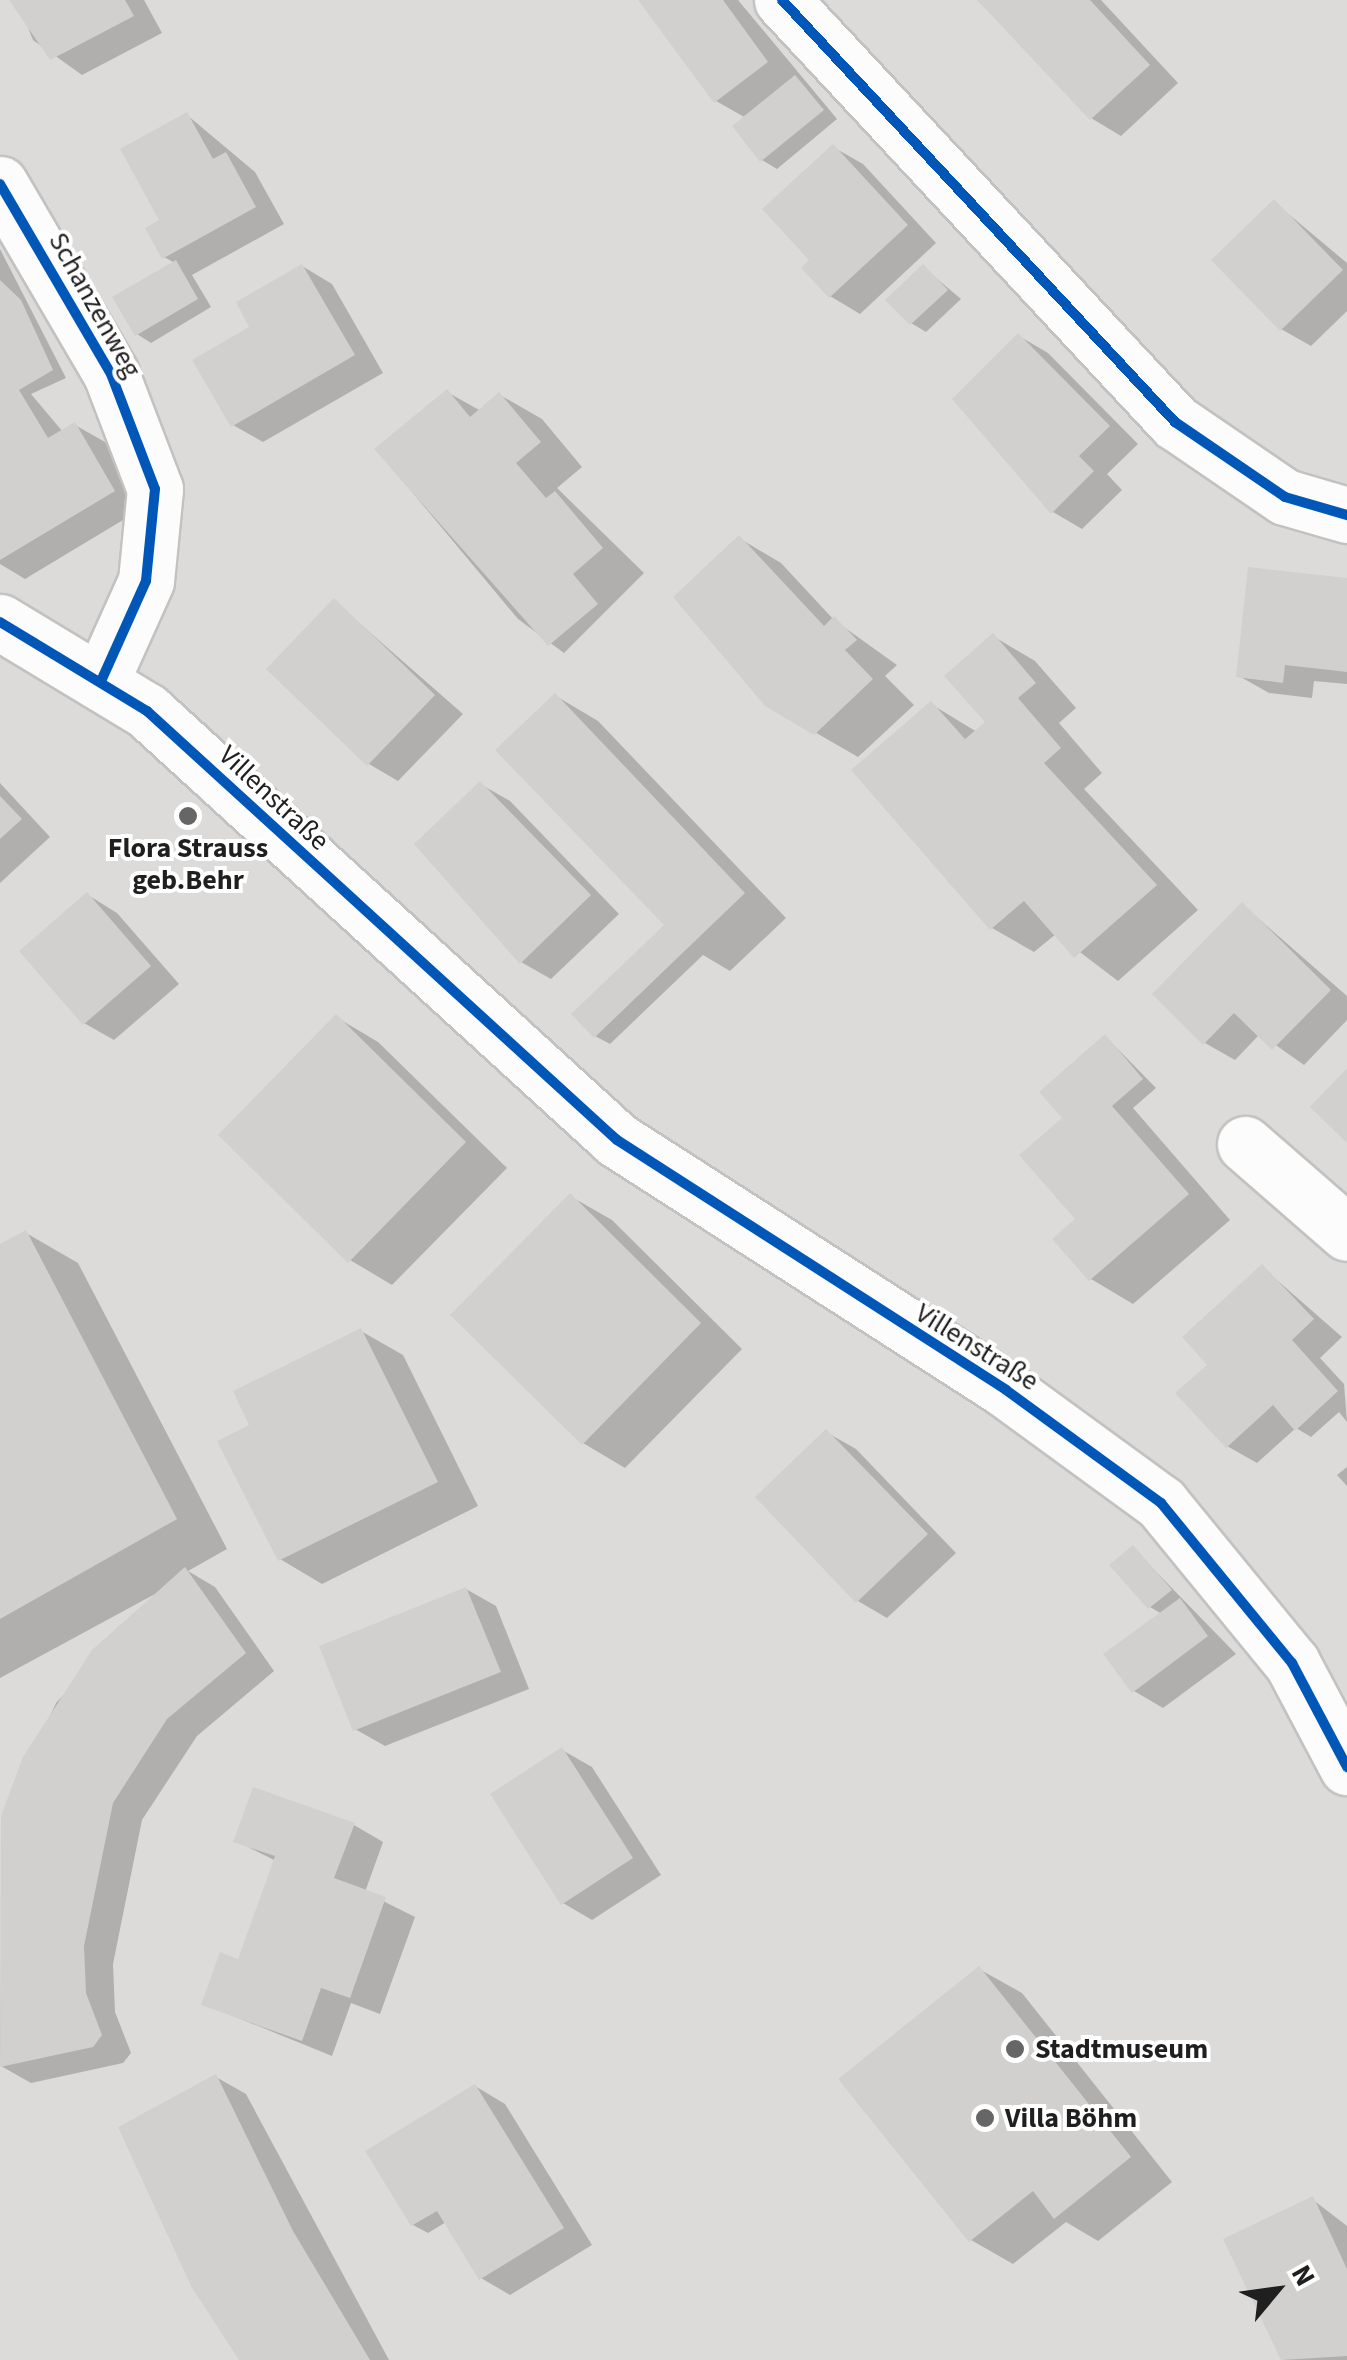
<!DOCTYPE html>
<html>
<head>
<meta charset="utf-8">
<style>
	body { margin:0 }
	#map { position:relative; width:1347px; height:2360px; overflow:hidden; background:#edebe9; font-family:"Source Sans 3",sans-serif }
	div>[style] { position:absolute }
	[style*='--x'] { left:calc(var(--x)*1px); top:calc(var(--y)*1px); width:calc(var(--w)*1px); rotate:calc(var(--a)*1deg) }
	.residential>* { inset:0; background:#dcdbda }
	.shadow>* { inset:0; background:#0003 }
	.building>* { inset:0; background:#d2d0ce }
	.roads { filter:drop-shadow(2px 0 #c3c2c1) drop-shadow(-2px 0 #c3c2c1) drop-shadow(0 2px #c3c2c1) drop-shadow(0 -2px #c3c2c1) }
	.minor>* { height:55px; margin:-27.5px; padding:0 27.5px; transform-origin:27.5px; border-radius:27.5px; background:#fcfcfc }
	.cycleway>* { height:10px; margin:-5px; padding:0 5px; transform-origin:5px; border-radius:5px; background:#0057b8 }
	.dots>* { width:28px; height:28px; translate:-50% -50%; box-sizing:border-box; border:5px solid #fff; border-radius:50% }
	span { translate:-50% -50%; white-space:nowrap; text-align:center; line-height:1.15; -webkit-text-stroke:8px #fff; paint-order:stroke }
	.street-label { font-size:28px; color:#1f1f1f }
	.poi-label { font-size:28px; color:#1f1f1f; font-weight:700 }
	.left { translate:0 -50%; text-align:left }
	.north { position:absolute; left:1227px; top:2240px; width:100px; height:100px; -webkit-text-stroke:8px #fff; paint-order:stroke; rotate:61deg; font-size:28px; font-weight:700; line-height:40px; text-align:center; color:#1f1f1f }
	.north::after { content:''; display:block; margin:auto; width:35px; height:45px; background:#1f1f1f; clip-path:polygon(50% 0,100% 100%,50% 72%,0 100%) }
</style>
</head>
<body>
<div id="map">
	<div class="residential">
		<i style="clip-path:polygon(0 0,1347px 0,1347px 2360px,0 2360px)"></i>
	</div>
	<div class="shadow">
		<i style="clip-path:polygon(17px 0,144px 0,162px 33px,82px 75px,33px 40px)"></i>
		<i style="clip-path:polygon(644px 0,738px 0,837px 119px,777px 169px,762px 160px,746px 118px,716px 101px)"></i>
		<i style="clip-path:polygon(980px 0,1101px 0,1178px 83px,1121px 136px,1091px 118px)"></i>
		<i style="clip-path:polygon(187px 115px,255px 172px,284px 224px,192px 275px,211px 307px,151px 343px,137px 334px,175px 263px,164px 257px,163px 221px)"></i>
		<i style="clip-path:polygon(833px 147px,863px 164px,936px 243px,860px 314px,830px 296px,813px 260px)"></i>
		<i style="clip-path:polygon(1274px 202px,1347px 263px,1347px 311px,1311px 346px,1281px 329px)"></i>
		<i style="clip-path:polygon(0 249px,66px 378px,31px 394px,63px 432px,75px 425px,105px 442px,143px 508px,25px 579px,0 564px)"></i>
		<i style="clip-path:polygon(302px 266px,332px 284px,383px 373px,263px 442px,233px 425px,253px 328px)"></i>
		<i style="clip-path:polygon(923px 267px,961px 299px,926px 332px,911px 323px)"></i>
		<i style="clip-path:polygon(1019px 336px,1048px 353px,1138px 444px,1107px 474px,1122px 490px,1082px 529px,1053px 512px,955px 399px)"></i>
		<i style="clip-path:polygon(447px 392px,481px 411px,500px 395px,542px 419px,582px 467px,557px 488px,644px 573px,564px 653px,518px 619px,377px 450px)"></i>
		<i style="clip-path:polygon(739px 538px,781px 563px,834px 620px,897px 665px,885px 676px,914px 705px,858px 757px,766px 704px)"></i>
		<i style="clip-path:polygon(1347px 580px,1347px 684px,1314px 681px,1312px 698px,1269px 693px,1239px 676px)"></i>
		<i style="clip-path:polygon(334px 601px,463px 714px,398px 781px,369px 764px)"></i>
		<i style="clip-path:polygon(993px 636px,1035px 661px,1076px 708px,1059px 723px,1102px 773px,1084px 789px,1198px 910px,1118px 981px,1056px 934px,1034px 952px,992px 928px,931px 704px,977px 732px,989px 722px)"></i>
		<i style="clip-path:polygon(556px 696px,598px 721px,786px 918px,730px 971px,703px 955px,610px 1044px,595px 1036px,667px 925px)"></i>
		<i style="clip-path:polygon(0 783px,50px 837px,0 883px)"></i>
		<i style="clip-path:polygon(480px 784px,510px 801px,619px 914px,551px 979px,521px 962px)"></i>
		<i style="clip-path:polygon(88px 895px,117px 913px,179px 984px,114px 1040px,84px 1023px)"></i>
		<i style="clip-path:polygon(1243px 905px,1347px 996px,1347px 1020px,1304px 1065px,1260px 1034px,1235px 1060px,1205px 1043px)"></i>
		<i style="clip-path:polygon(336px 1017px,378px 1042px,507px 1168px,392px 1285px,350px 1260px)"></i>
		<i style="clip-path:polygon(1106px 1037px,1156px 1088px,1133px 1108px,1230px 1220px,1133px 1304px,1091px 1279px,1065px 1118px)"></i>
		<i style="clip-path:polygon(570px 1196px,612px 1220px,742px 1349px,625px 1468px,583px 1443px)"></i>
		<i style="clip-path:polygon(26px 1233px,78px 1263px,227px 1549px,188px 1571px,215px 1587px,274px 1671px,197px 1736px,142px 1820px,113px 1964px,115px 2012px,131px 2053px,123px 2063px,31px 2083px,1px 2066px,0 2054px,3px 1817px,56px 1703px,155px 1594px,0 1678px,0 1246px)"></i>
		<i style="clip-path:polygon(1262px 1267px,1342px 1337px,1320px 1358px,1344px 1384px,1347px 1422px,1339px 1412px,1311px 1437px,1296px 1428px,1257px 1463px,1227px 1446px,1210px 1365px)"></i>
		<i style="clip-path:polygon(361px 1331px,403px 1355px,478px 1506px,322px 1584px,280px 1559px,252px 1426px)"></i>
		<i style="clip-path:polygon(826px 1432px,856px 1449px,956px 1553px,887px 1618px,858px 1601px)"></i>
		<i style="clip-path:polygon(1347px 1467px,1347px 1486px,1337px 1475px)"></i>
		<i style="clip-path:polygon(1133px 1548px,1236px 1654px,1163px 1708px,1134px 1691px,1162px 1614px,1150px 1607px)"></i>
		<i style="clip-path:polygon(466px 1589px,496px 1606px,529px 1689px,385px 1746px,355px 1729px)"></i>
		<i style="clip-path:polygon(562px 1750px,592px 1767px,661px 1875px,592px 1920px,563px 1903px)"></i>
		<i style="clip-path:polygon(354px 1825px,383px 1842px,365px 1892px,415px 1917px,380px 2014px,351px 2003px,332px 2056px,204px 2004px,240px 1962px,276px 1861px,236px 1841px)"></i>
		<i style="clip-path:polygon(979px 1969px,1022px 1993px,1172px 2182px,1098px 2241px,1066px 2222px,1013px 2264px,971px 2240px)"></i>
		<i style="clip-path:polygon(216px 2077px,246px 2094px,389px 2360px,242px 2360px,169px 2237px)"></i>
		<i style="clip-path:polygon(475px 2086px,505px 2104px,592px 2245px,510px 2295px,481px 2278px,446px 2222px,428px 2233px,413px 2225px)"></i>
		<i style="clip-path:polygon(1312px 2199px,1347px 2226px,1347px 2360px,1284px 2360px,1226px 2240px)"></i>
	</div>
	<div class="building">
		<i style="clip-path:polygon(9px 0,125px 0,134px 16px,50px 60px)"></i>
		<i style="clip-path:polygon(638px 0,723px 0,768px 62px,714px 103px)"></i>
		<i style="clip-path:polygon(977px 0,1090px 0,1150px 65px,1090px 120px)"></i>
		<i style="clip-path:polygon(795px 75px,824px 110px,760px 162px,732px 126px)"></i>
		<i style="clip-path:polygon(187px 112px,213px 159px,226px 152px,256px 207px,162px 259px,145px 228px,159px 220px,120px 149px)"></i>
		<i style="clip-path:polygon(833px 144px,908px 225px,829px 298px,801px 268px,809px 260px,762px 209px)"></i>
		<i style="clip-path:polygon(1274px 199px,1343px 270px,1280px 331px,1211px 260px)"></i>
		<i style="clip-path:polygon(176px 260px,198px 299px,135px 336px,112px 297px)"></i>
		<i style="clip-path:polygon(302px 264px,355px 355px,231px 427px,192px 360px,249px 327px,236px 302px)"></i>
		<i style="clip-path:polygon(923px 264px,948px 290px,910px 325px,885px 300px)"></i>
		<i style="clip-path:polygon(0 280px,21px 300px,53px 370px,19px 390px,48px 438px,75px 422px,115px 491px,0 560px)"></i>
		<i style="clip-path:polygon(1018px 333px,1110px 426px,1079px 456px,1094px 471px,1051px 514px,952px 399px)"></i>
		<i style="clip-path:polygon(447px 389px,470px 417px,499px 392px,541px 442px,516px 463px,546px 498px,555px 491px,603px 548px,573px 574px,598px 604px,548px 646px,374px 449px)"></i>
		<i style="clip-path:polygon(739px 535px,824px 626px,834px 616px,857px 640px,845px 650px,873px 679px,814px 735px,765px 706px,673px 597px)"></i>
		<i style="clip-path:polygon(1248px 567px,1347px 578px,1347px 672px,1285px 665px,1283px 683px,1236px 677px)"></i>
		<i style="clip-path:polygon(334px 598px,435px 695px,367px 766px,266px 669px)"></i>
		<i style="clip-path:polygon(993px 633px,1036px 683px,1018px 698px,1061px 748px,1044px 763px,1157px 885px,1074px 958px,1024px 901px,990px 930px,851px 770px,931px 701px,965px 739px,985px 722px,944px 676px)"></i>
		<i style="clip-path:polygon(555px 693px,745px 893px,594px 1038px,571px 1014px,664px 925px,495px 750px)"></i>
		<i style="clip-path:polygon(480px 781px,591px 895px,520px 964px,414px 844px)"></i>
		<i style="clip-path:polygon(0 796px,22px 819px,0 839px)"></i>
		<i style="clip-path:polygon(87px 892px,151px 966px,83px 1025px,19px 951px)"></i>
		<i style="clip-path:polygon(1242px 902px,1331px 990px,1272px 1050px,1234px 1013px,1203px 1045px,1152px 994px)"></i>
		<i style="clip-path:polygon(336px 1014px,466px 1142px,348px 1263px,218px 1135px)"></i>
		<i style="clip-path:polygon(1105px 1034px,1143px 1079px,1112px 1106px,1189px 1194px,1089px 1281px,1052px 1239px,1075px 1219px,1019px 1155px,1062px 1118px,1039px 1092px)"></i>
		<i style="clip-path:polygon(1347px 1068px,1347px 1143px,1310px 1107px)"></i>
		<i style="clip-path:polygon(570px 1193px,701px 1323px,582px 1445px,450px 1315px)"></i>
		<i style="clip-path:polygon(26px 1230px,177px 1519px,0 1619px,0 1244px)"></i>
		<i style="clip-path:polygon(1262px 1264px,1314px 1319px,1292px 1340px,1338px 1391px,1295px 1431px,1273px 1405px,1226px 1448px,1175px 1393px,1207px 1365px,1182px 1337px)"></i>
		<i style="clip-path:polygon(361px 1328px,438px 1482px,278px 1561px,217px 1441px,249px 1425px,233px 1391px)"></i>
		<i style="clip-path:polygon(826px 1429px,928px 1534px,856px 1603px,755px 1497px)"></i>
		<i style="clip-path:polygon(1133px 1545px,1172px 1590px,1148px 1609px,1109px 1565px)"></i>
		<i style="clip-path:polygon(185px 1567px,246px 1653px,167px 1719px,113px 1803px,84px 1946px,86px 1993px,102px 2035px,93px 2047px,0 2067px,1px 1816px,23px 1757px,92px 1650px)"></i>
		<i style="clip-path:polygon(466px 1587px,501px 1672px,353px 1731px,319px 1646px)"></i>
		<i style="clip-path:polygon(1180px 1598px,1208px 1636px,1132px 1693px,1103px 1654px)"></i>
		<i style="clip-path:polygon(562px 1747px,633px 1858px,561px 1905px,490px 1794px)"></i>
		<i style="clip-path:polygon(253px 1787px,355px 1823px,334px 1878px,386px 1897px,350px 1998px,321px 1988px,302px 2041px,201px 2005px,220px 1952px,238px 1959px,275px 1856px,233px 1842px)"></i>
		<i style="clip-path:polygon(979px 1966px,1131px 2157px,1054px 2219px,1033px 2191px,969px 2242px,838px 2079px)"></i>
		<i style="clip-path:polygon(216px 2074px,293px 2231px,370px 2360px,239px 2360px,191px 2286px,118px 2127px)"></i>
		<i style="clip-path:polygon(475px 2084px,564px 2228px,479px 2280px,437px 2211px,411px 2226px,365px 2151px)"></i>
		<i style="clip-path:polygon(1313px 2196px,1347px 2269px,1347px 2356px,1281px 2360px,1223px 2239px)"></i>
	</div>
	<div class="roads">
		<div class="minor">
			<i style="--x:782;--y:0;--w:577;--a:47.04"></i>
			<i style="--x:1175;--y:422;--w:133;--a:34.3"></i>
			<i style="--x:1285;--y:497;--w:65;--a:16.2"></i>
			<i style="--x:0;--y:184;--w:220;--a:59.7"></i>
			<i style="--x:111;--y:374;--w:123;--a:69.1"></i>
			<i style="--x:155;--y:489;--w:92;--a:95.6"></i>
			<i style="--x:146;--y:581;--w:107;--a:114.2"></i>
			<i style="--x:0;--y:622;--w:172;--a:31.2"></i>
			<i style="--x:147;--y:711;--w:636;--a:42.39"></i>
			<i style="--x:617;--y:1140;--w:462;--a:32.7"></i>
			<i style="--x:1006;--y:1390;--w:192;--a:36.1"></i>
			<i style="--x:1161;--y:1503;--w:207;--a:50.7"></i>
			<i style="--x:1292;--y:1663;--w:118;--a:62.1"></i>
			<i style="--x:1245;--y:1144;--w:135;--a:41.1"></i>
		</div>
	</div>
	<div class="cycleway">
		<i style="--x:782;--y:0;--w:577;--a:47.04"></i>
		<i style="--x:1175;--y:422;--w:133;--a:34.3"></i>
		<i style="--x:1285;--y:497;--w:65;--a:16.2"></i>
		<i style="--x:0;--y:184;--w:220;--a:59.7"></i>
		<i style="--x:111;--y:374;--w:123;--a:69.1"></i>
		<i style="--x:155;--y:489;--w:92;--a:95.6"></i>
		<i style="--x:146;--y:581;--w:107;--a:114.2"></i>
		<i style="--x:0;--y:622;--w:172;--a:31.2"></i>
		<i style="--x:147;--y:711;--w:636;--a:42.39"></i>
		<i style="--x:617;--y:1140;--w:462;--a:32.7"></i>
		<i style="--x:1006;--y:1390;--w:192;--a:36.1"></i>
		<i style="--x:1161;--y:1503;--w:207;--a:50.7"></i>
		<i style="--x:1292;--y:1663;--w:118;--a:62.1"></i>
	</div>
	<div class="dots">
		<i style="left:188px;top:816px;background:#676666"></i>
		<i style="left:1015px;top:2049px;background:#676666"></i>
		<i style="left:985px;top:2118px;background:#676666"></i>
	</div>
	<div class="street-label">
		<span style="left:95px;top:305px;rotate:61deg">Schanzenweg</span>
		<span style="left:274px;top:798px;rotate:43deg">Villenstraße</span>
		<span style="left:977px;top:1347px;rotate:32deg">Villenstraße</span>
	</div>
	<div class="poi-label">
		<span style="left:188px;top:864px">Flora Strauss<br>geb.Behr</span>
		<span class="left" style="left:1035px;top:2049px">Stadtmuseum</span>
		<span class="left" style="left:1005px;top:2118px">Villa Böhm</span>
	</div>
	<div class="north">N</div>
</div>
</body>
</html>
